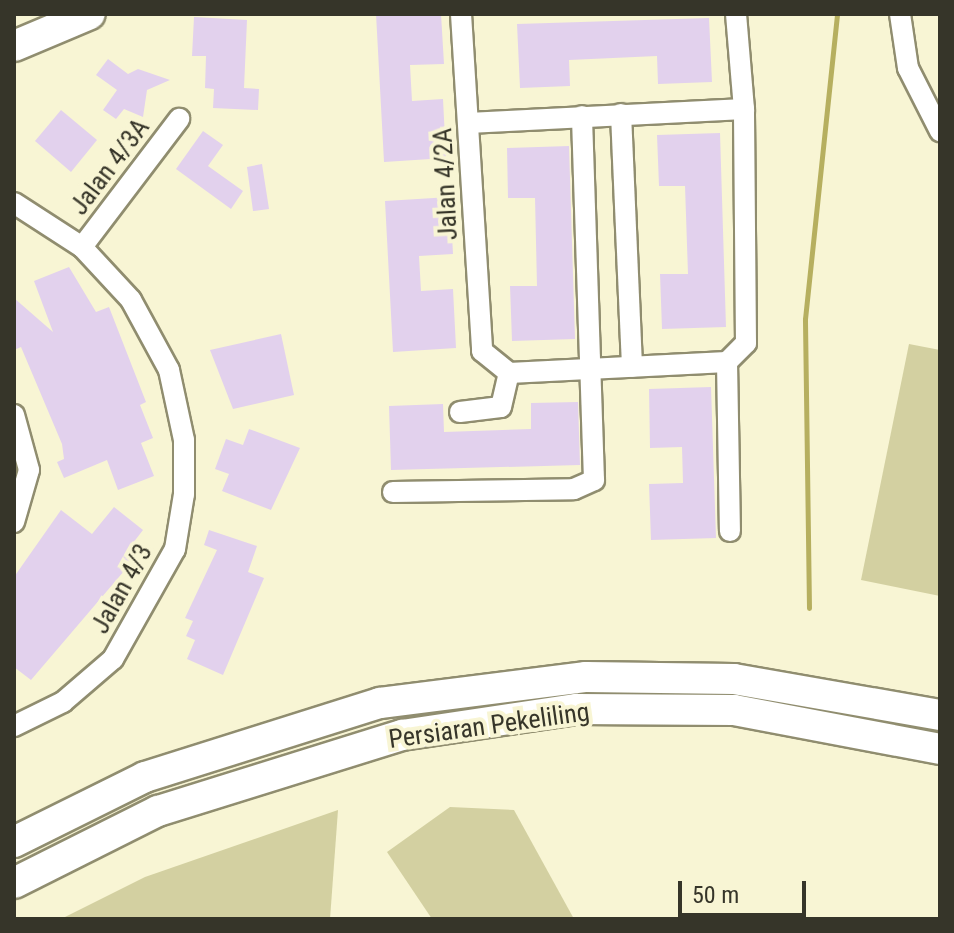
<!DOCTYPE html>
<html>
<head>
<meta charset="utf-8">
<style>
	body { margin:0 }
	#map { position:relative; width:954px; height:933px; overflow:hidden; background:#f8f5d4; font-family:"Roboto Condensed",sans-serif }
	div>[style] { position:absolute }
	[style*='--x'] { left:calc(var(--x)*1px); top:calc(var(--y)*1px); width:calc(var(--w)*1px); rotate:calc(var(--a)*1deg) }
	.green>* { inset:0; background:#d3d0a1 }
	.stream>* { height:5px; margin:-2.5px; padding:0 2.5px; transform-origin:2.5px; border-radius:2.5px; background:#b6af5f }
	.building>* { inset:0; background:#e2d1ed }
	.roads { filter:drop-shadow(2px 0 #908d6f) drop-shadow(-2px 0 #908d6f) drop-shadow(0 2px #908d6f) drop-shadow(0 -2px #908d6f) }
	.street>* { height:20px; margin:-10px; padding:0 10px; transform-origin:10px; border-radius:10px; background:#fff }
	.secondary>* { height:30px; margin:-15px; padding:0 15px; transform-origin:15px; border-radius:15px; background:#fff }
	span { translate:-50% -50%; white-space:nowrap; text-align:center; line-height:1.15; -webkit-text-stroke:8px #f8f5d4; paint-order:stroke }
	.street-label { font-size:26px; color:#363529 }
	.frame { position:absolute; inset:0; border:16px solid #363529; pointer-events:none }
	.scale { position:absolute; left:678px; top:881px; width:128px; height:36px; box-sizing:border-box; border:4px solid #363529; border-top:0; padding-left:10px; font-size:24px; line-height:28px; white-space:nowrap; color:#363529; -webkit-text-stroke:6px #f8f5d4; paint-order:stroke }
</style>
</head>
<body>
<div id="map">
	<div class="green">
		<i style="clip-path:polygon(909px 344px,940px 350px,940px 596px,861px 580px)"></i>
		<i style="clip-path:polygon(450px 807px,514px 810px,574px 919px,432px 919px,387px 852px)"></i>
		<i style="clip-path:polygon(338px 810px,330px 919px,61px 919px,145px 877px)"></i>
	</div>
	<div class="stream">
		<i style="--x:809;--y:608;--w:289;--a:-90.8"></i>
		<i style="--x:805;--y:319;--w:307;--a:-84"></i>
	</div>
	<div class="building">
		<i style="clip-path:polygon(376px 14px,441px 14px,444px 64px,410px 65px,412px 101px,443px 99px,446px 158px,384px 162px)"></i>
		<i style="clip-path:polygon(194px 17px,247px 20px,244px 88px,259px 89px,258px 110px,213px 108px,214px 89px,205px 88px,206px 56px,192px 56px)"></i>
		<i style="clip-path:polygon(709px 18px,712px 82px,658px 84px,657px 56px,569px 60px,570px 86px,520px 88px,517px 24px)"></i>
		<i style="clip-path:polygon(108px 59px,128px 74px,138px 69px,170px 80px,147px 90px,143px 117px,124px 109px,116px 119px,103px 110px,117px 90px,96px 75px)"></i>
		<i style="clip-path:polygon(61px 110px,97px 140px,71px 172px,35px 141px)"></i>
		<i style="clip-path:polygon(203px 131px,223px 145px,208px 166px,243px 191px,231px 209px,176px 169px)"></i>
		<i style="clip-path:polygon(720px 133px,726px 327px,662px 329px,660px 274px,688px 274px,685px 186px,659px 186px,657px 135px)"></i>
		<i style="clip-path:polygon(569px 146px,575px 339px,512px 341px,510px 286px,537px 286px,535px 198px,508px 198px,507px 148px)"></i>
		<i style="clip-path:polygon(262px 164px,269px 209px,253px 211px,247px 167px)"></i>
		<i style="clip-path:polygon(450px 197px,453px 254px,419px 256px,421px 291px,453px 289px,456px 348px,393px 352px,385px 201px)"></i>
		<i style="clip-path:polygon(69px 267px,96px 312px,109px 307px,146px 402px,140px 405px,153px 438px,141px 443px,154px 476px,118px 490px,107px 460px,64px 478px,57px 462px,64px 459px,62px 444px,21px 347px,14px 350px,14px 298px,53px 332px,34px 281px)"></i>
		<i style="clip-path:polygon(281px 334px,294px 395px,233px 409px,210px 350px)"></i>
		<i style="clip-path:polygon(711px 387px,716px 538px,651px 540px,649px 484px,683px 483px,682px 447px,650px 448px,649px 389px)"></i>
		<i style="clip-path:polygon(578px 402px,580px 465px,391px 470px,389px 406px,443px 404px,444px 432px,531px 429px,531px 403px)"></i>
		<i style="clip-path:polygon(249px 429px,300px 448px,271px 510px,222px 491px,229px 474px,215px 469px,226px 439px,243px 445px)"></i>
		<i style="clip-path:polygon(114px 507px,143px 530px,133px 543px,142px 550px,31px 680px,14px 667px,14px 577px,61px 510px,92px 534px)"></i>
		<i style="clip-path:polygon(209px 530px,257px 546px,248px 572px,264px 578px,223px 675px,187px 659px,195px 640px,186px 636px,193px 621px,185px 618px,217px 550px,204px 545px)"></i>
	</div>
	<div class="roads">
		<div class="street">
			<i style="--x:461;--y:14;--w:338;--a:86.4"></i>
			<i style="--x:482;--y:351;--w:35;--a:39"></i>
			<i style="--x:509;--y:373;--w:218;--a:-2.9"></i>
			<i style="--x:727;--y:362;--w:27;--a:-45"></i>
			<i style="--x:746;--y:343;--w:234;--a:-90.5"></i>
			<i style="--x:744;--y:109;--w:276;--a:177.1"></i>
			<i style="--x:736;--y:14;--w:95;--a:85.2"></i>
			<i style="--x:900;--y:14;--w:55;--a:81.6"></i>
			<i style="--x:908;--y:68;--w:71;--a:63.1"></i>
			<i style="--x:621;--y:114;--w:253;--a:87.5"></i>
			<i style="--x:14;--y:203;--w:81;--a:32.9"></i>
			<i style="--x:82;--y:247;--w:72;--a:47.2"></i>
			<i style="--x:131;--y:300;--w:80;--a:61.5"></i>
			<i style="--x:169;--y:370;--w:72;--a:77.9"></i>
			<i style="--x:184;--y:440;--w:54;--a:90"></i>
			<i style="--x:184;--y:494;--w:56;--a:99.3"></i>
			<i style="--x:175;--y:549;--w:126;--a:119.4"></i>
			<i style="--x:113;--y:659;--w:66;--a:139.3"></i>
			<i style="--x:63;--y:702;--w:55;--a:153.9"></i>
			<i style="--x:82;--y:247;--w:161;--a:-52.8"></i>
			<i style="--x:727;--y:362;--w:169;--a:89"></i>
			<i style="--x:460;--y:412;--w:41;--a:-7"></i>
			<i style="--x:501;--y:407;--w:35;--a:-77"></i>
			<i style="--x:14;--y:415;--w:57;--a:74.7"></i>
			<i style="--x:29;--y:470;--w:54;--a:106.1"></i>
			<i style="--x:393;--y:492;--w:181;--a:-0.9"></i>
			<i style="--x:574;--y:489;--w:22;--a:-24"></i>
			<i style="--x:594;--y:480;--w:364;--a:-91.9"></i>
		</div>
		<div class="secondary">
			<i style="--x:14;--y:46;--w:82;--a:-22.8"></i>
			<i style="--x:14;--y:842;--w:146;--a:-26.4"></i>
			<i style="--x:145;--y:777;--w:246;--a:-17.5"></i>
			<i style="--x:380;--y:703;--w:208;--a:-7.2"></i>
			<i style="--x:586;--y:677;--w:148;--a:0.8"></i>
			<i style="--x:734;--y:679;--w:209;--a:9.9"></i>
			<i style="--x:14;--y:883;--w:161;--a:-26.6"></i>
			<i style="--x:158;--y:811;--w:256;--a:-17.3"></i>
			<i style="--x:402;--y:735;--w:177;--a:-8.5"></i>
			<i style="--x:577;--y:709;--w:157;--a:0.4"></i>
			<i style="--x:734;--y:710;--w:210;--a:10.7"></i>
		</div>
	</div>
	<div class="street-label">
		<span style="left:110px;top:167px;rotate:-53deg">Jalan 4/3A</span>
		<span style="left:446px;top:184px;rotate:-93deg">Jalan 4/2A</span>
		<span style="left:122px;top:589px;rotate:-61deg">Jalan 4/3</span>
		<span style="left:489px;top:726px;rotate:-8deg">Persiaran Pekeliling</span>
	</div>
	<div class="frame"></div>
	<div class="scale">50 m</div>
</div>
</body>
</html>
